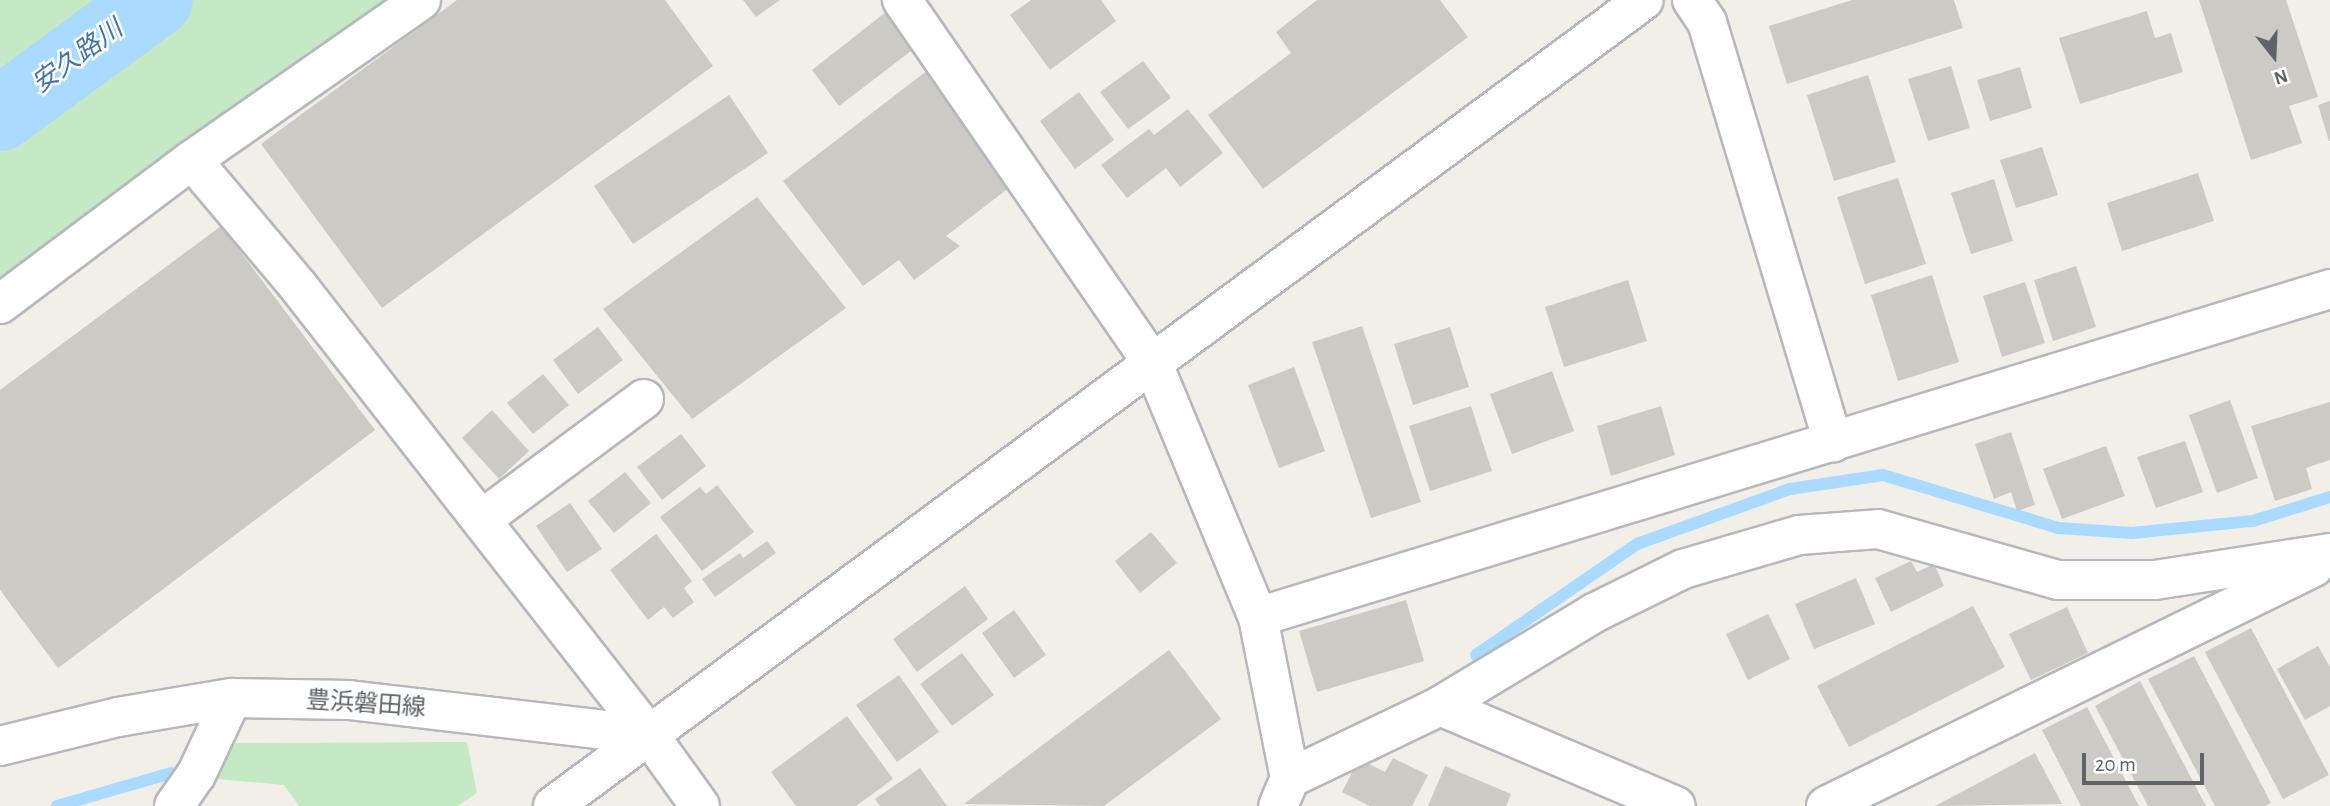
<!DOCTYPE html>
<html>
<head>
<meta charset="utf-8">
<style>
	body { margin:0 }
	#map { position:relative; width:2330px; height:806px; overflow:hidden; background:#f1efe8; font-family:"Alegreya Sans","Noto Sans JP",sans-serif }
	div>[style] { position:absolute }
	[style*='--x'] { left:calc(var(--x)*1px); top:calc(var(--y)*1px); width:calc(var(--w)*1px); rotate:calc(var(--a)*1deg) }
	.green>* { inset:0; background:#c5e8c5 }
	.stream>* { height:12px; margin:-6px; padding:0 6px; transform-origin:6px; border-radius:6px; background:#aadaff }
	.river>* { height:74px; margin:-37px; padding:0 37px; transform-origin:37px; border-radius:37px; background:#aadaff }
	.building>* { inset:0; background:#cccac5 }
	.roads { filter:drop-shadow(2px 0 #b5b8bc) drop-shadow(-2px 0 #b5b8bc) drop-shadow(0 2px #b5b8bc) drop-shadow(0 -2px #b5b8bc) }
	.minor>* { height:38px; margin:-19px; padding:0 19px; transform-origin:19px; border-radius:19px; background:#fff }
	.tertiary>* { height:38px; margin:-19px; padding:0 19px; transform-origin:19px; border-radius:19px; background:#fff }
	.secondary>* { height:38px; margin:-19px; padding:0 19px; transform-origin:19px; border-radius:19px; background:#fff }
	span { translate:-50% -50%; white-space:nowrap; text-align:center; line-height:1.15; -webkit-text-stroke:5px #fff; paint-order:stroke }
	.street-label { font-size:24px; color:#5f6368 }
	.water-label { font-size:26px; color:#4174aa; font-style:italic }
	.north { position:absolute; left:2239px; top:21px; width:70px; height:70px; -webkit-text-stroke:5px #fff; paint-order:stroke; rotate:162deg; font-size:19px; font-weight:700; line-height:28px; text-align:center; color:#5f6368 }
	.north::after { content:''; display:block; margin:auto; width:24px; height:32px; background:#5f6368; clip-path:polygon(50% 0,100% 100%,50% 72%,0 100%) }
	.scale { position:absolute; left:2082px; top:753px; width:122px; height:32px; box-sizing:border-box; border:4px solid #5f6368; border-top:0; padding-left:9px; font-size:21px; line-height:24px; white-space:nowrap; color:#5f6368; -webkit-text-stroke:5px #fff; paint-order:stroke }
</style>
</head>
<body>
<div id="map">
	<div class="green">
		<i style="clip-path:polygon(0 0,405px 0,0 283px)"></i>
		<i style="clip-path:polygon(467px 742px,477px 793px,458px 806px,299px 806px,284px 785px,208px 778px,236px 743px)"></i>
	</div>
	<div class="stream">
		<i style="--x:1476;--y:655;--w:196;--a:-34.6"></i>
		<i style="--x:1637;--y:544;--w:163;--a:-19.8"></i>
		<i style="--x:1790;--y:489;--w:94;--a:-8.6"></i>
		<i style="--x:1883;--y:475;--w:184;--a:16.8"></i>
		<i style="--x:2059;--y:528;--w:73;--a:3.9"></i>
		<i style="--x:2132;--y:533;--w:122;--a:-5.7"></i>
		<i style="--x:2253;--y:521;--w:81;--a:-17.3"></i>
		<i style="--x:57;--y:806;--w:119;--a:-16.1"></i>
	</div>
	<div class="river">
		<i style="--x:0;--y:114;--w:193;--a:-36.2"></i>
	</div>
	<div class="building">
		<i style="clip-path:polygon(457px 0,665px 0,713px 66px,382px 308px,261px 144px)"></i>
		<i style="clip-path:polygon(743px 0,780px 0,756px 17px)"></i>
		<i style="clip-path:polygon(1031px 0,1101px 0,1116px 21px,1050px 70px,1010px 15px)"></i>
		<i style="clip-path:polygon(1317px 0,1440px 0,1468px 37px,1263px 189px,1208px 115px,1291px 53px,1276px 32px)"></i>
		<i style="clip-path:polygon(1852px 0,1954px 0,1963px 28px,1787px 84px,1769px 26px)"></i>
		<i style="clip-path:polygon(2199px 0,2286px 0,2318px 97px,2289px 106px,2302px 143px,2251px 160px)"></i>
		<i style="clip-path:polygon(891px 8px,919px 45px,839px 106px,812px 70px)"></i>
		<i style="clip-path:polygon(2147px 11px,2155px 38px,2171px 33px,2183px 72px,2080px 104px,2059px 38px)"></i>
		<i style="clip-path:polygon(1143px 61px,1171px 98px,1128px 129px,1100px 92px)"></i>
		<i style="clip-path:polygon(1951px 66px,1970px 128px,1928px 141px,1908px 79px)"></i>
		<i style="clip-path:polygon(2020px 67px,2032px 108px,1990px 121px,1977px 80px)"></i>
		<i style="clip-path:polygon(928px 70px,1014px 184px,946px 236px,960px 246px,914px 280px,899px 260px,863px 286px,783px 181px)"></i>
		<i style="clip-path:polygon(1868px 75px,1896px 162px,1834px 181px,1807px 95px)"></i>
		<i style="clip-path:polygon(1079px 92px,1114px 140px,1075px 169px,1040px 121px)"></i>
		<i style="clip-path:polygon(729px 95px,768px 153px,633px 244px,594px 186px)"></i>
		<i style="clip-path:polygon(2330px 101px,2330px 141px,2329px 141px,2318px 105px)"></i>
		<i style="clip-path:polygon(1188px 109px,1223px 153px,1180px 187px,1166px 168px,1127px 198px,1101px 165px,1149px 129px,1154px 135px)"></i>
		<i style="clip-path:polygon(2042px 147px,2058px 195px,2016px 208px,2000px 160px)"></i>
		<i style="clip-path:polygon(2198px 173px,2214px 221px,2122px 251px,2107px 203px)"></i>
		<i style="clip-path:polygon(1898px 178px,1926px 264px,1865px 284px,1837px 197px)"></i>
		<i style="clip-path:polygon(1994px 179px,2013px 241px,1971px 254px,1951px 193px)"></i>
		<i style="clip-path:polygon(757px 197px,846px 308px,692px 419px,603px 309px)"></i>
		<i style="clip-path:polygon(221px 226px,375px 430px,58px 668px,0 590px,0 390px)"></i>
		<i style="clip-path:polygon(2076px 266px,2096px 327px,2053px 341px,2034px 280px)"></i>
		<i style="clip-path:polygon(1932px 275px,1959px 362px,1898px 381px,1871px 295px)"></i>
		<i style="clip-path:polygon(1628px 280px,1647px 341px,1564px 367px,1545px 307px)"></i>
		<i style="clip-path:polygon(2025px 282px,2045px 343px,2002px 357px,1983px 296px)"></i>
		<i style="clip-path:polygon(1362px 326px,1421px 502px,1371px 518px,1312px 342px)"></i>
		<i style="clip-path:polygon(598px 327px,623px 360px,578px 394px,553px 360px)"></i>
		<i style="clip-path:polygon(1450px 327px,1469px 387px,1413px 405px,1394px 344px)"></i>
		<i style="clip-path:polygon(1294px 367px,1325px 451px,1279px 468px,1248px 385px)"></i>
		<i style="clip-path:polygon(1552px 371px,1574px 431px,1512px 454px,1490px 394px)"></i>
		<i style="clip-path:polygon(543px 374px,569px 405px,533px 434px,507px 403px)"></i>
		<i style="clip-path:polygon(2230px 400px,2258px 478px,2217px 493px,2189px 415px)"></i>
		<i style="clip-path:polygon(2330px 402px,2330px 460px,2306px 468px,2312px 489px,2275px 501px,2251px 426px)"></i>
		<i style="clip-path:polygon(1471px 406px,1492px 471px,1430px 491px,1409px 426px)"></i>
		<i style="clip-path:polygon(1661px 406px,1675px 455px,1611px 476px,1597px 426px)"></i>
		<i style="clip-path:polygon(492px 410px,529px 451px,499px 479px,462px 438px)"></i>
		<i style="clip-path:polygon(2011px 432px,2035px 505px,2017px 511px,2011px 492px,1994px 499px,1975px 444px)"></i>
		<i style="clip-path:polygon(681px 434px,706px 466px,662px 500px,637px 467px)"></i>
		<i style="clip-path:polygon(2185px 441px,2203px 492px,2156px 508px,2137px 457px)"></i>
		<i style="clip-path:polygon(2106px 446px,2125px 496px,2062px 519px,2043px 469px)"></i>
		<i style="clip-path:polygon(625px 472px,651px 503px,614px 533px,588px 501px)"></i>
		<i style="clip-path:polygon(717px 485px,754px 532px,702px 571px,660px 517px,700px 487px,706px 494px)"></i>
		<i style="clip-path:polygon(570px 503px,602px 549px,567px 572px,536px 526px)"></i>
		<i style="clip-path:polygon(1151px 532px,1177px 563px,1140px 593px,1115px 561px)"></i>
		<i style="clip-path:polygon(656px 534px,692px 581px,684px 588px,694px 602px,673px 618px,664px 607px,648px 620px,610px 570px)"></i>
		<i style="clip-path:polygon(767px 541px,776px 553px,715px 597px,702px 579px,740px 553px,743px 558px)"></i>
		<i style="clip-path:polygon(1911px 561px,1917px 572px,1934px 564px,1944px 586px,1891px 612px,1875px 578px)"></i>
		<i style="clip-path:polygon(1856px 578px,1875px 624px,1814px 649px,1795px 604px)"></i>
		<i style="clip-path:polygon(965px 586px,988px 619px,917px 672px,893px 639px)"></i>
		<i style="clip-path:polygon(1406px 600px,1424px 661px,1317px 692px,1299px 631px)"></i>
		<i style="clip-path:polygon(1973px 606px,2005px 667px,1849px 747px,1817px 686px)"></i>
		<i style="clip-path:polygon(2067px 607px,2088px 653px,2031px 680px,2009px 634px)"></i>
		<i style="clip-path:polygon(1014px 610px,1046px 655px,1014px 678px,982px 633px)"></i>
		<i style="clip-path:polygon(1768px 614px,1790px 659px,1748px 680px,1726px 634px)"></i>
		<i style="clip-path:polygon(2251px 628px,2329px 775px,2283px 799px,2205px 652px)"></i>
		<i style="clip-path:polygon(2318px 646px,2330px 667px,2330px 706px,2305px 720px,2277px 669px)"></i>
		<i style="clip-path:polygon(1169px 650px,1221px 719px,1104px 806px,964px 804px)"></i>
		<i style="clip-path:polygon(962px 653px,994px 695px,952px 726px,920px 684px)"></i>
		<i style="clip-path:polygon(2194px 656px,2271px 803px,2265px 806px,2215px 806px,2148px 679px)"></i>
		<i style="clip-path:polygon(899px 675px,939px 732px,897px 762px,856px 705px)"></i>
		<i style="clip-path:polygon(2140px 681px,2206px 806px,2148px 806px,2095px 706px)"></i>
		<i style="clip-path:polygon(2087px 707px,2139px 806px,2081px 806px,2042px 730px)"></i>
		<i style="clip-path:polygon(847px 716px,893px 779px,856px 806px,796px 806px,771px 772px)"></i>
		<i style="clip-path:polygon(2035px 753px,2062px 804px,1935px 806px)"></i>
		<i style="clip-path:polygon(1393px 758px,1428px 775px,1412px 806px,1370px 806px,1342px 792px,1359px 759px,1385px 772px)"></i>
		<i style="clip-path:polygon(1445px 766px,1511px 794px,1506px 806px,1428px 806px)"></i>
		<i style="clip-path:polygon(920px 768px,947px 806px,880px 806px,875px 799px)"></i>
	</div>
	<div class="roads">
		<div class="minor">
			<i style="--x:902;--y:0;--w:442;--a:55.4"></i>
			<i style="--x:1692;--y:0;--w:27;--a:56"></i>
			<i style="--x:1707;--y:22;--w:439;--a:73.3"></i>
			<i style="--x:192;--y:160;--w:165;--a:49.9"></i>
			<i style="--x:298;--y:286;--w:570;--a:51.98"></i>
			<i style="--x:0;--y:304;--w:240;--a:-36.9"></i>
			<i style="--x:192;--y:160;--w:279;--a:-34.9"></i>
			<i style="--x:481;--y:520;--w:203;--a:-36.6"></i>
			<i style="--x:1258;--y:617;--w:164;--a:78.8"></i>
			<i style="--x:1290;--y:778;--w:30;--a:113"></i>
			<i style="--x:1440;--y:706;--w:256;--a:23"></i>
			<i style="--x:1290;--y:778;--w:166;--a:-25.6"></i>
			<i style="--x:1440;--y:706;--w:180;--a:-31.1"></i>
			<i style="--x:1594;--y:613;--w:99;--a:-26.3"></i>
			<i style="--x:1683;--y:569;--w:121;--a:-16.3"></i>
			<i style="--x:1799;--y:535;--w:79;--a:-4.3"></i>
			<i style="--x:1878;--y:529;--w:187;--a:15.8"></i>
			<i style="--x:2058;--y:580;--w:97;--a:0"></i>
			<i style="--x:2155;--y:580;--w:177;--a:-8.8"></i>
			<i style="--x:174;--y:806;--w:38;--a:-55"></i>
			<i style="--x:196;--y:775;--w:85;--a:-64.9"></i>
			<i style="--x:1826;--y:806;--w:543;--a:-26.09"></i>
		</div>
		<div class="tertiary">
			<i style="--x:1153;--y:364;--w:274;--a:67.5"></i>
			<i style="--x:1258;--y:617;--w:1121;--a:-17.01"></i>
			<i style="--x:553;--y:806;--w:1356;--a:-36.46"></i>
		</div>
		<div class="secondary">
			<i style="--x:0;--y:746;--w:122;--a:-13.8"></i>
			<i style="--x:118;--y:717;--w:116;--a:-9.5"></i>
			<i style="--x:232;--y:698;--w:117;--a:1"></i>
			<i style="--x:349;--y:700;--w:302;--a:6.7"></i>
			<i style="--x:649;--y:735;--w:87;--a:54.3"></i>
		</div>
	</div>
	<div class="street-label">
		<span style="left:366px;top:705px;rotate:4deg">豊浜磐田線</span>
	</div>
	<div class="water-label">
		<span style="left:78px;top:57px;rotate:-36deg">安久路川</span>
	</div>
	<div class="north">N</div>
	<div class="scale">20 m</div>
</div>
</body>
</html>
